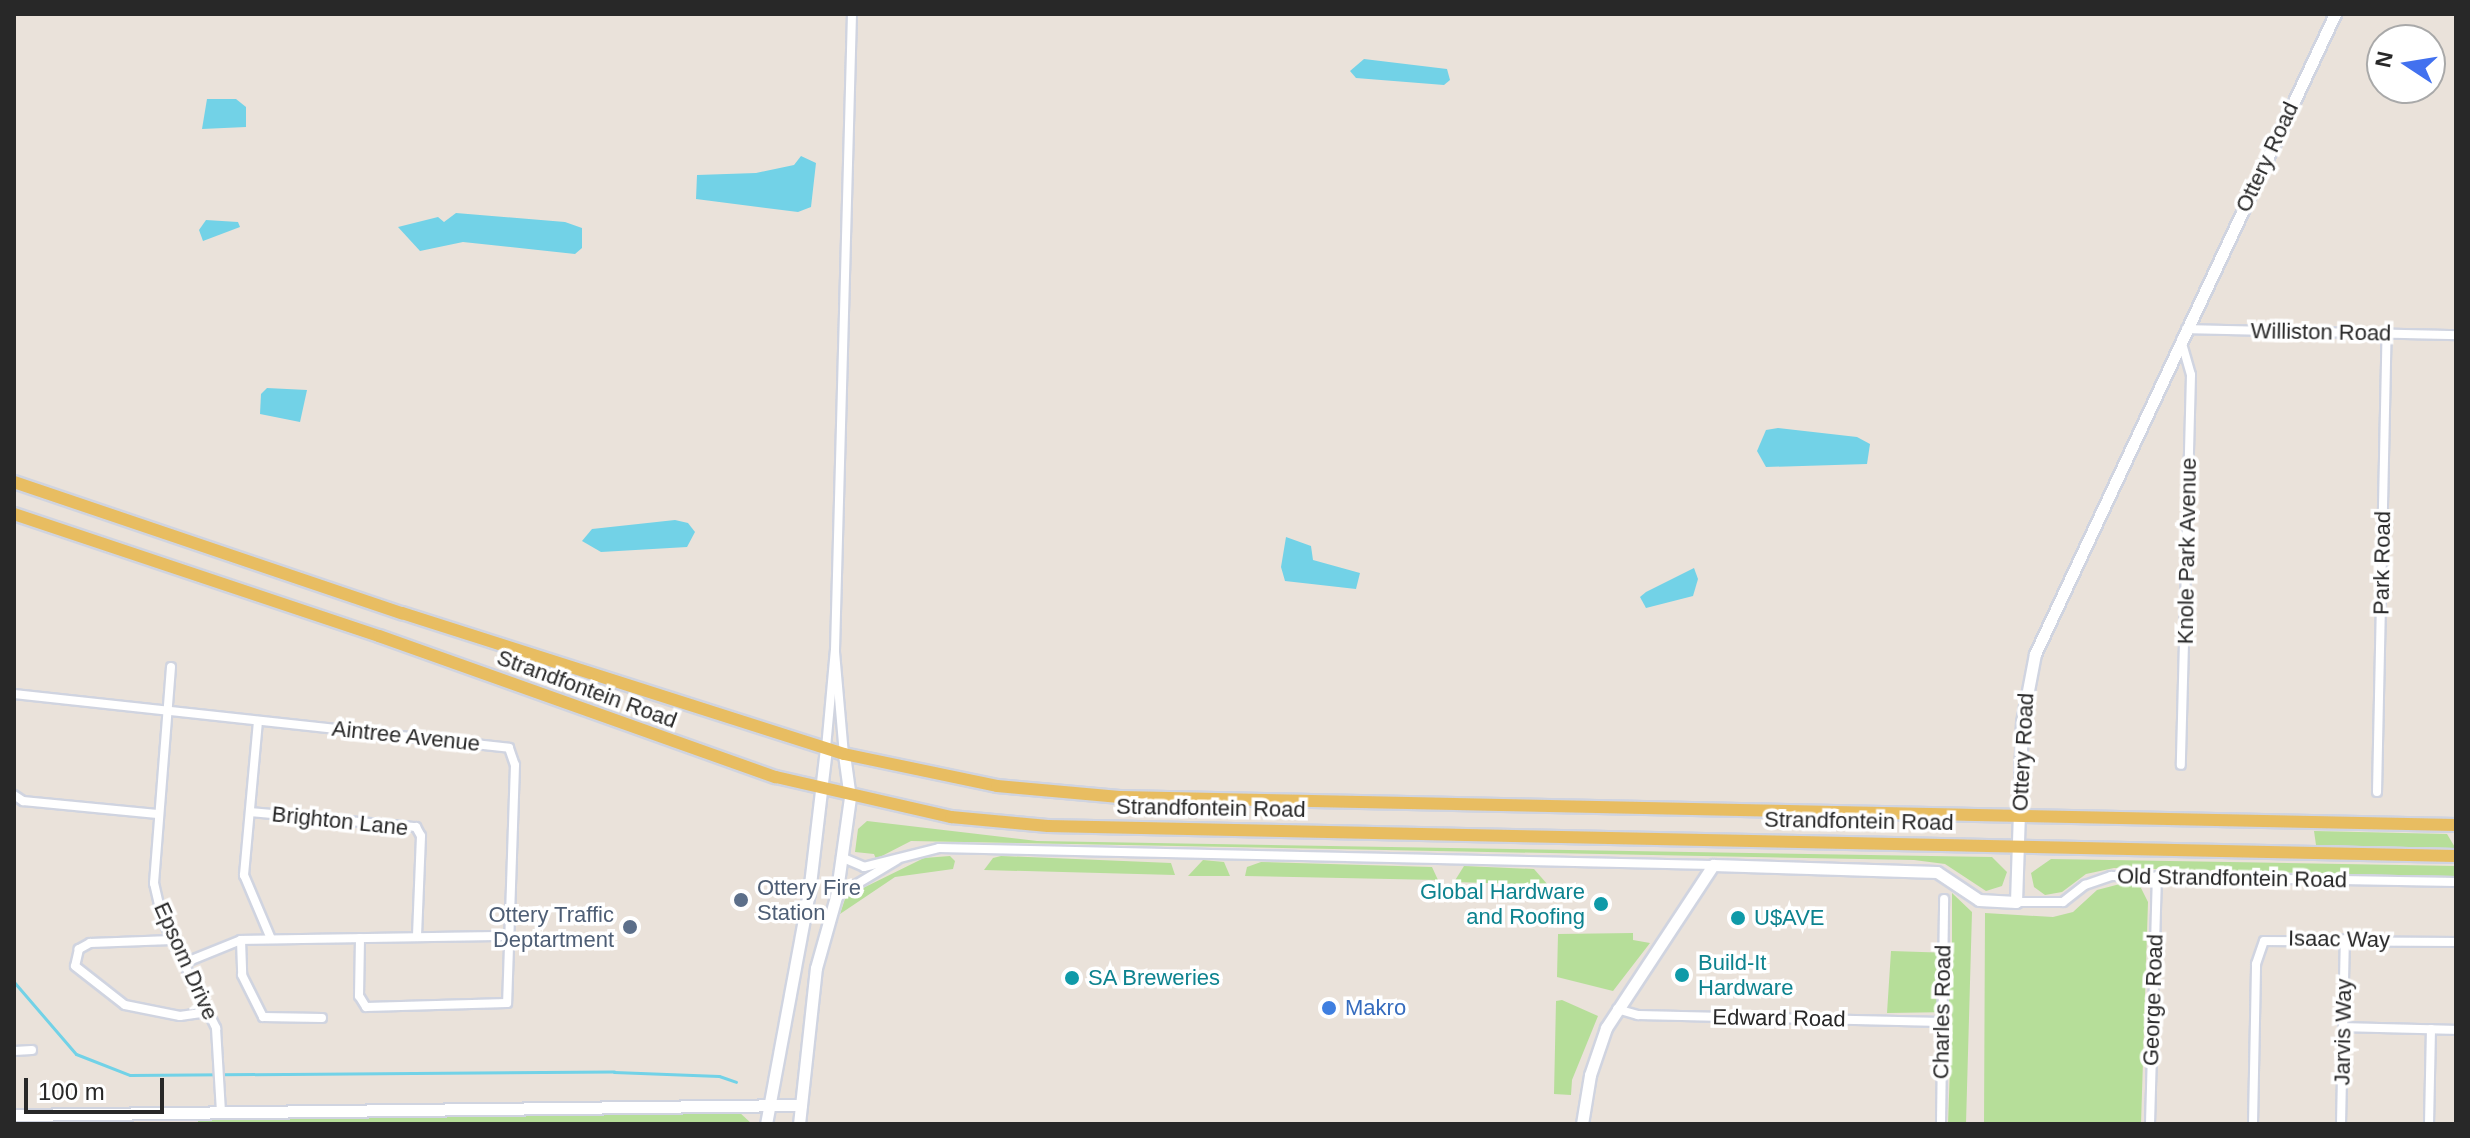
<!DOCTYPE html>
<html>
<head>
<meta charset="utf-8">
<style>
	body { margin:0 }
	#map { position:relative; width:2470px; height:1138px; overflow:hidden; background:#eae2da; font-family:Helvetica,sans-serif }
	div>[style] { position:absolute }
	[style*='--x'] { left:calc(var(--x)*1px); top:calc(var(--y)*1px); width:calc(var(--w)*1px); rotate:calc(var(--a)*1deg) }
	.green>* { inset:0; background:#b6de99 }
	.water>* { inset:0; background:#72d2e7 }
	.stream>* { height:3px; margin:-1.5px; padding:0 1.5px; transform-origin:1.5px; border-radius:1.5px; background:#72d2e7 }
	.roads { filter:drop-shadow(2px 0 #d0d4e0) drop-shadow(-2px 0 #d0d4e0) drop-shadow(0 2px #d0d4e0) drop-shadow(0 -2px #d0d4e0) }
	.street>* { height:8px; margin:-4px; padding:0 4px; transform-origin:4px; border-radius:4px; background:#fff }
	.secondary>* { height:11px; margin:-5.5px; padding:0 5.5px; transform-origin:5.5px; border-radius:5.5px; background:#fff }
	.primary>* { height:12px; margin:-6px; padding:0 6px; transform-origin:6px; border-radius:6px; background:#e8bd61 }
	.dots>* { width:22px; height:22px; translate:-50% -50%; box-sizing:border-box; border:4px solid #fff; border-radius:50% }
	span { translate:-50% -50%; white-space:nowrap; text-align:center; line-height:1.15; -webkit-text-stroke:7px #fff; paint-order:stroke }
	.street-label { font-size:22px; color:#282828 }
	.service-label { font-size:22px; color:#4e5e75 }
	.left { translate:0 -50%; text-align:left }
	.right { translate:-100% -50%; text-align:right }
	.culture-label { font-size:22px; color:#0d838f }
	.shop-label { font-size:22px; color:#366cbe }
	.frame { position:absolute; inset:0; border:16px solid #282828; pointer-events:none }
	.north { position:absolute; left:2366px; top:24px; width:80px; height:80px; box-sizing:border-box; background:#fff; border:2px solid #a9a9a9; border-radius:50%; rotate:282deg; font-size:22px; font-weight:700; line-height:32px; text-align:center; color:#282828 }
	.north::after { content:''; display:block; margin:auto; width:28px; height:36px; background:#4271ef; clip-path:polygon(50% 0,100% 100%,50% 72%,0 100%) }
	.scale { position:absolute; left:24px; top:1078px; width:140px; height:36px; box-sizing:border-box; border:4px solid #282828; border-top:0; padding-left:10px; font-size:24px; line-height:28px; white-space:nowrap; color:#282828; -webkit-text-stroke:6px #fff; paint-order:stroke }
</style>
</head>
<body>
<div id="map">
	<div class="green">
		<i style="clip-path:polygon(867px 821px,1037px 841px,1992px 857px,2007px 872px,2002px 886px,1986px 891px,1945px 864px,1914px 860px,911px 841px,876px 859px,874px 854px,855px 852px,858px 829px)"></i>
		<i style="clip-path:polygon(2314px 831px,2447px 834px,2456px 849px,2316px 845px)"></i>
		<i style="clip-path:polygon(950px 856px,955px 861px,953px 869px,895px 877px,840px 914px,845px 899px,855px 892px,924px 858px)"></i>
		<i style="clip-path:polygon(1001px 856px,1171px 863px,1175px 875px,984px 870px,993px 858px)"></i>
		<i style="clip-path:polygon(2051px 859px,2456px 866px,2456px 877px,2114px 868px,2086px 874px,2062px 892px,2045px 895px,2034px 887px,2031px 873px)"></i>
		<i style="clip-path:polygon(1203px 860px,1224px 862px,1230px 876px,1188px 876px)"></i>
		<i style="clip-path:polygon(1261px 862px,1432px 867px,1438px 880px,1245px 876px,1247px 867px)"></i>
		<i style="clip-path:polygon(1464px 866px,1534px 869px,1548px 885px,1454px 882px)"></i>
		<i style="clip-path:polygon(2120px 884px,2140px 886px,2148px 902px,2141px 1124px,1984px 1124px,1985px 913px,2053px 917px,2073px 912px,2097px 890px)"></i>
		<i style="clip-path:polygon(1952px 893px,1972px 912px,1966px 1124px,1948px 1124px,1952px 1012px,1887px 1013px,1891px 951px,1952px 953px)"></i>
		<i style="clip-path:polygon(1633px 933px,1633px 940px,1650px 943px,1613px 991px,1557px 977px,1558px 934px)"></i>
		<i style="clip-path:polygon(1562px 1000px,1598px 1016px,1572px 1080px,1571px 1095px,1554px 1094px,1556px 1001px)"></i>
		<i style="clip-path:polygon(739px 1112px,752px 1124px,198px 1124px,198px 1120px)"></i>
	</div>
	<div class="water">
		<i style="clip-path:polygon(1364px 59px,1447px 69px,1450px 80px,1444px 85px,1356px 78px,1350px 71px)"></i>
		<i style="clip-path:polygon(207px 99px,236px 99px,246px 107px,246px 127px,202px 129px)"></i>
		<i style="clip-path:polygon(801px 156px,816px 163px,811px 207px,798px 212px,696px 199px,697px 175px,756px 173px,794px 165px)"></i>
		<i style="clip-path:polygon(456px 213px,565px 222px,582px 228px,582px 248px,575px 254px,463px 242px,420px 251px,398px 227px,438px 217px,444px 222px)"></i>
		<i style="clip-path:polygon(206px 220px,238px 222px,240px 227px,203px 241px,199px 230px)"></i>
		<i style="clip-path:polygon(267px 388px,307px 390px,300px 422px,260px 414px,261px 394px)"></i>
		<i style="clip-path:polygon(1778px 428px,1857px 437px,1870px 444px,1867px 464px,1766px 467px,1757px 451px,1766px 430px)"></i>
		<i style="clip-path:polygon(675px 520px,688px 523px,695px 532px,687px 547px,601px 552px,582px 541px,592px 529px)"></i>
		<i style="clip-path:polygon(1286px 537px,1311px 546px,1313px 560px,1360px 573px,1356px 589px,1285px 581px,1281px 567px)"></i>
		<i style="clip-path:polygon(1694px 568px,1698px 579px,1693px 596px,1646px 608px,1640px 597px,1646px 592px)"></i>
	</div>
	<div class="stream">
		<i style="--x:14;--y:982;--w:95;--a:49.3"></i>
		<i style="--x:76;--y:1054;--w:58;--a:21.3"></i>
		<i style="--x:130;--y:1075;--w:484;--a:-0.4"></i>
		<i style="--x:614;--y:1072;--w:105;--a:2.2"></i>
		<i style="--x:719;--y:1076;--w:18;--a:19"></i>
	</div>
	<div class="roads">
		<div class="street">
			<i style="--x:2186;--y:329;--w:270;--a:1.3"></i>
			<i style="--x:2181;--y:340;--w:36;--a:74"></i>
			<i style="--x:2191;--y:375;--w:390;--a:91.5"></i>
			<i style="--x:835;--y:652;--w:102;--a:85"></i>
			<i style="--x:171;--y:667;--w:217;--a:94.5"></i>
			<i style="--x:154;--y:883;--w:37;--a:77"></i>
			<i style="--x:162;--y:919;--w:122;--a:63.6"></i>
			<i style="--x:216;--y:1028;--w:84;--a:86.6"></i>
			<i style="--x:14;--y:694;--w:498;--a:6.2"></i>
			<i style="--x:509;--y:748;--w:18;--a:71"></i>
			<i style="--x:515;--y:765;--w:238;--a:91.9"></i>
			<i style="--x:507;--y:1003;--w:141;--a:178.4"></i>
			<i style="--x:366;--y:1007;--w:13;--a:-122"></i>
			<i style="--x:359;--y:996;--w:58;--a:-89"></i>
			<i style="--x:258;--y:721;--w:155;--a:95.2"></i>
			<i style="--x:244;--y:875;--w:69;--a:67.1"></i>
			<i style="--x:826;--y:748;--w:98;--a:-84.8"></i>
			<i style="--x:835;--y:650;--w:636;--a:-88.47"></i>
			<i style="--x:2377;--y:792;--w:459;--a:-88.8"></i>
			<i style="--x:14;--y:795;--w:11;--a:34"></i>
			<i style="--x:23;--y:801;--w:135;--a:5.5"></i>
			<i style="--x:250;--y:812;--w:167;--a:5.2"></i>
			<i style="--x:416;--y:827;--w:10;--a:61"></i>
			<i style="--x:421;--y:836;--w:101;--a:92.3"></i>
			<i style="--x:841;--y:857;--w:25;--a:23"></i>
			<i style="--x:864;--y:867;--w:77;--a:-14.2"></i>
			<i style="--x:939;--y:848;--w:774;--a:1.26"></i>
			<i style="--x:837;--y:896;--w:70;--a:-31"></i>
			<i style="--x:2016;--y:902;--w:47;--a:0"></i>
			<i style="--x:2063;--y:902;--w:28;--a:-38"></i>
			<i style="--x:2085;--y:885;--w:28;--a:-19"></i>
			<i style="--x:2111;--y:876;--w:345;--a:1"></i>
			<i style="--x:172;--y:940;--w:82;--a:177.9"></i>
			<i style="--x:90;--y:943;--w:13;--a:151"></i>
			<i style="--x:79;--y:949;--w:17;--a:103"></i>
			<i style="--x:75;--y:966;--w:63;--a:38"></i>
			<i style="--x:125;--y:1005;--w:56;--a:11.3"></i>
			<i style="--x:180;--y:1016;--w:30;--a:-8"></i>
			<i style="--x:241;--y:940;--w:35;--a:88"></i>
			<i style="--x:242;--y:975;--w:47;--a:63.4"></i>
			<i style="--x:263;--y:1017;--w:59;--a:1"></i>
			<i style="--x:184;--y:963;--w:61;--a:-22"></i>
			<i style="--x:241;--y:940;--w:269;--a:-0.9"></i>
			<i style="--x:1617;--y:1009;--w:22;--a:16"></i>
			<i style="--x:1638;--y:1015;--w:304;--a:1.3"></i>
			<i style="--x:2343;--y:1027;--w:113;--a:1.5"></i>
			<i style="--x:14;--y:1051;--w:18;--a:-3"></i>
			<i style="--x:1941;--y:1124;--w:225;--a:-89.2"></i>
			<i style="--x:2150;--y:1124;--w:248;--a:-88.4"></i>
			<i style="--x:2253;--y:1124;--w:160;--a:-88.9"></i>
			<i style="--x:2256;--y:964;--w:24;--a:-71"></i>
			<i style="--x:2264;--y:941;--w:192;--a:0.3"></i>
			<i style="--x:2341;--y:1124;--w:185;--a:-88.8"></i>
			<i style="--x:2429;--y:1124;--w:95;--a:-88.8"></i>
		</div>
		<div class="secondary">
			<i style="--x:14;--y:1115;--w:787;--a:-0.73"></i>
			<i style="--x:766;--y:1124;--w:235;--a:-79.5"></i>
			<i style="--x:809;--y:893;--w:146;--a:-83.3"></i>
			<i style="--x:799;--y:1124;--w:157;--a:-83.8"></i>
			<i style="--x:816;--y:968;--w:74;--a:-74.3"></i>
			<i style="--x:836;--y:897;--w:100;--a:-82"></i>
			<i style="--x:850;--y:798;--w:44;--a:-97.8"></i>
			<i style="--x:1582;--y:1124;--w:50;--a:-80.7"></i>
			<i style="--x:1590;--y:1075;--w:50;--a:-71.2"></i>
			<i style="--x:1606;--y:1028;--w:195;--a:-56.7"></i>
			<i style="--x:1713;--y:865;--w:224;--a:1.8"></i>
			<i style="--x:1937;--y:872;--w:50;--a:33.7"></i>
			<i style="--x:1979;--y:900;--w:37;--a:3"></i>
			<i style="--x:2016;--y:902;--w:180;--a:-88.1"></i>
			<i style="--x:2022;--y:722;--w:69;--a:-79.2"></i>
			<i style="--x:2035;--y:654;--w:707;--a:-64.89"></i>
		</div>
		<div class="primary">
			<i style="--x:14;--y:482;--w:410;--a:18.7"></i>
			<i style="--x:402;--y:613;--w:464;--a:17.7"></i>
			<i style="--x:844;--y:754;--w:156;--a:11.8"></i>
			<i style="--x:997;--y:786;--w:123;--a:5.1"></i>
			<i style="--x:1120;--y:797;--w:1336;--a:1.2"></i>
			<i style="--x:14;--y:514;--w:385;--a:18.5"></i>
			<i style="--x:379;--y:636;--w:421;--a:19.6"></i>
			<i style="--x:776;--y:777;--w:180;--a:12.9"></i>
			<i style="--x:951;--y:817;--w:97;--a:5.3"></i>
			<i style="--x:1048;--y:826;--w:1408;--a:1.22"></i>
		</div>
	</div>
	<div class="dots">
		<i style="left:741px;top:900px;background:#5c6f8a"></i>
		<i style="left:1601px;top:904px;background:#0f9aa8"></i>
		<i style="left:1738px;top:918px;background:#0f9aa8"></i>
		<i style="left:630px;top:927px;background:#5c6f8a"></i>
		<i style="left:1682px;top:975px;background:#0f9aa8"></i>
		<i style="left:1072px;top:978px;background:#0f9aa8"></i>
		<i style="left:1329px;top:1008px;background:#3f7fe0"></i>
	</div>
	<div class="street-label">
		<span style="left:2267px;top:157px;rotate:-65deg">Ottery Road</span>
		<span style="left:2321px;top:332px;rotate:1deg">Williston Road</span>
		<span style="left:2187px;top:551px;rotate:-89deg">Knole Park Avenue</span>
		<span style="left:2382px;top:563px;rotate:-89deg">Park Road</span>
		<span style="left:587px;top:689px;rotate:20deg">Strandfontein Road</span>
		<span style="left:406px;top:736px;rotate:6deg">Aintree Avenue</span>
		<span style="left:2023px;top:752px;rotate:-87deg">Ottery Road</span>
		<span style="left:1211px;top:808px;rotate:1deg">Strandfontein Road</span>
		<span style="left:340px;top:821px;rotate:6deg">Brighton Lane</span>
		<span style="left:1859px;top:821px;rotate:1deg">Strandfontein Road</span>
		<span style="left:2232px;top:878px;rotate:1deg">Old Strandfontein Road</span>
		<span style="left:2339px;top:939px;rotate:1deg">Isaac Way</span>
		<span style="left:186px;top:961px;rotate:66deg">Epsom Drive</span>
		<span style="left:2153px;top:1000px;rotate:-88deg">George Road</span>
		<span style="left:1942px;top:1012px;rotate:-89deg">Charles Road</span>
		<span style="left:1779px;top:1018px;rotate:1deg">Edward Road</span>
		<span style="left:2343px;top:1032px;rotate:-89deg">Jarvis Way</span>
	</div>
	<div class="service-label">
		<span class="left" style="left:757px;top:900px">Ottery Fire<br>Station</span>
		<span class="right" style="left:614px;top:927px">Ottery Traffic<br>Deptartment</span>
	</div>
	<div class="culture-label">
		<span class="right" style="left:1585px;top:904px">Global Hardware<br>and Roofing</span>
		<span class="left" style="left:1754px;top:918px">U$AVE</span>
		<span class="left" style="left:1698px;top:975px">Build-It<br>Hardware</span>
		<span class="left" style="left:1088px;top:978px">SA Breweries</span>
	</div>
	<div class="shop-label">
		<span class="left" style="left:1345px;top:1008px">Makro</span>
	</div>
	<div class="frame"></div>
	<div class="north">N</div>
	<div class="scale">100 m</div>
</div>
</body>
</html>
